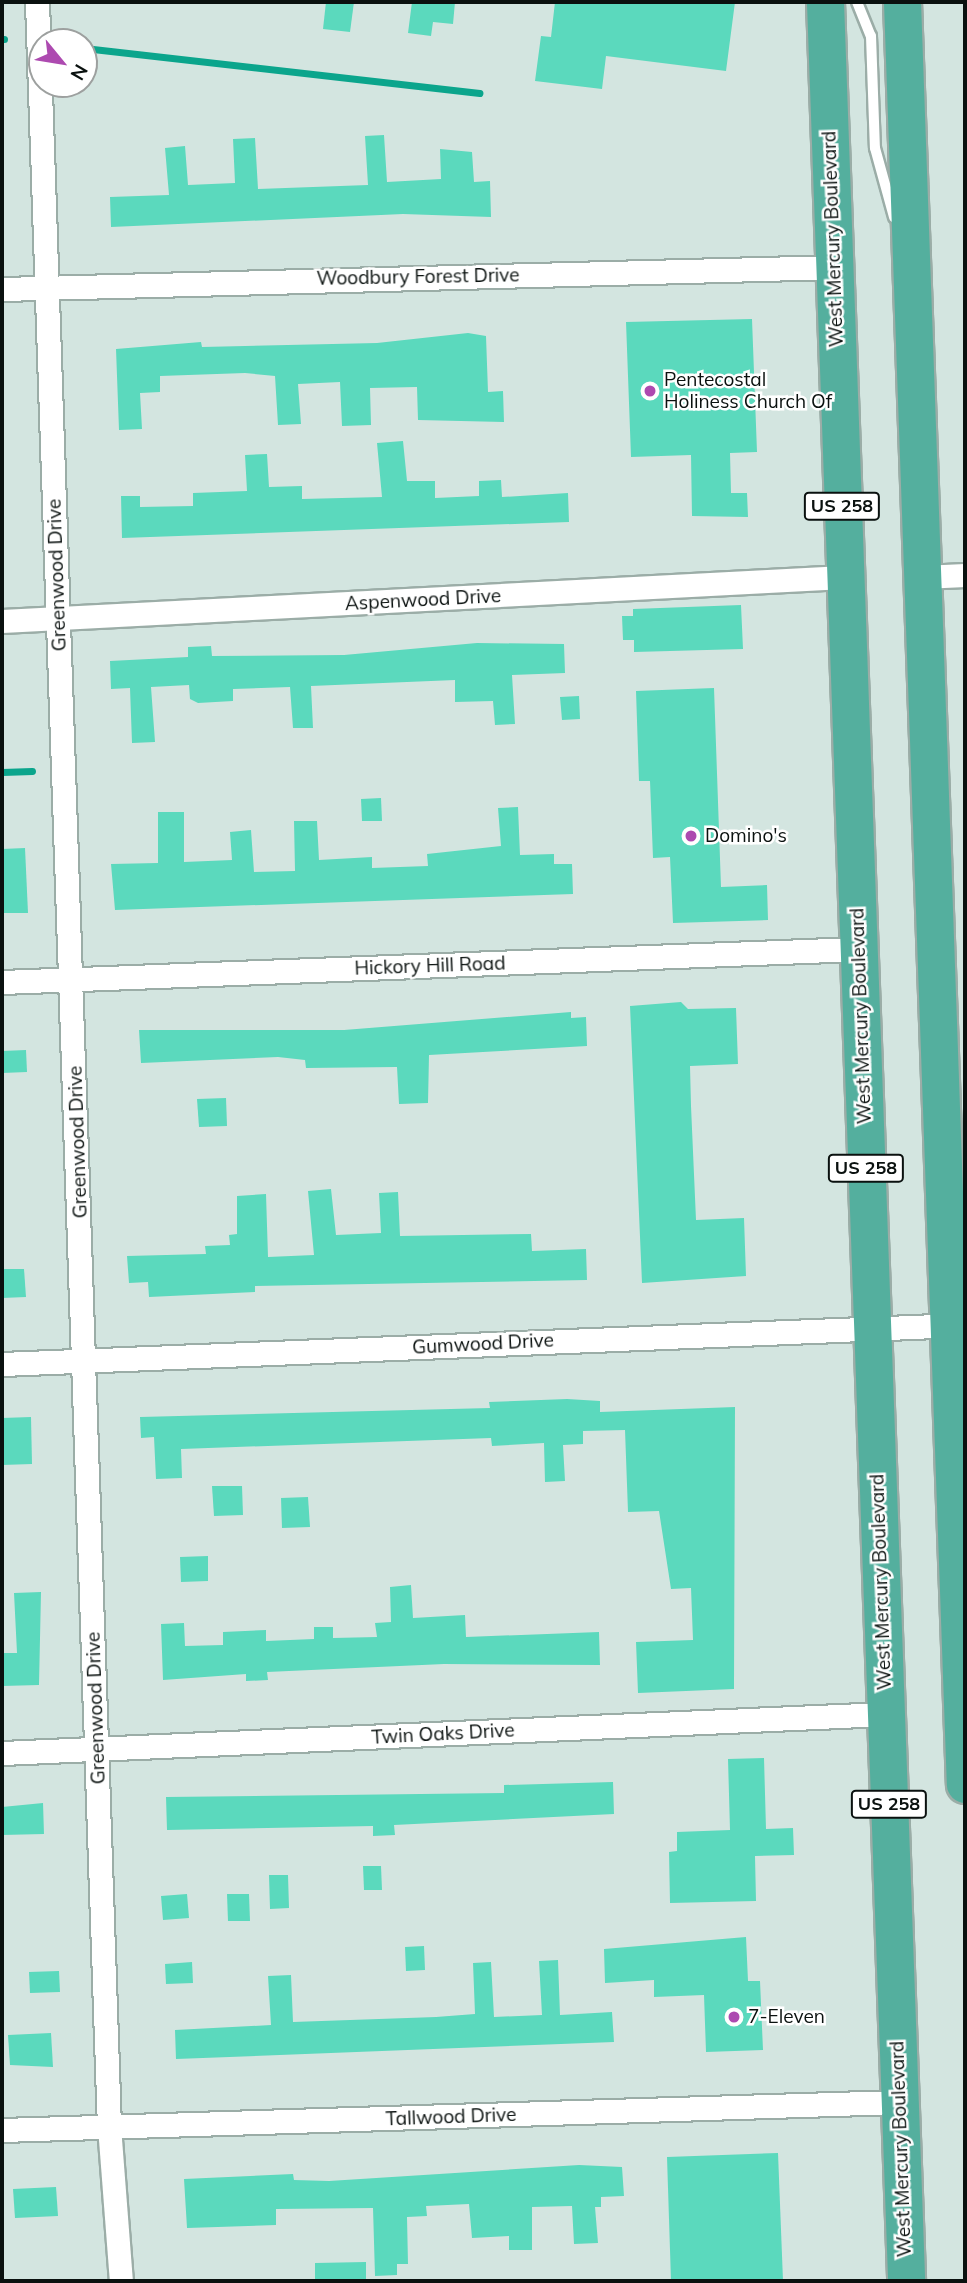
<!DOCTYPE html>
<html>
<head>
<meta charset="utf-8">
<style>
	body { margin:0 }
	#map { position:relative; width:967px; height:2283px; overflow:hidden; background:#d3e5e0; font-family:Mulish,sans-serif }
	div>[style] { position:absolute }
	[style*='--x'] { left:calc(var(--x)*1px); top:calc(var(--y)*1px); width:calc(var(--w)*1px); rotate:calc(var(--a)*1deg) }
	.stream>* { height:7px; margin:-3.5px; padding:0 3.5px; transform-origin:3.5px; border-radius:3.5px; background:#0ba58c }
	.building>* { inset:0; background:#5bd9bd }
	.roads { filter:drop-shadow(2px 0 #9bada7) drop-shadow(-2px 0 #9bada7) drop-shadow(0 2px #9bada7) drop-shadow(0 -2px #9bada7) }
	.service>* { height:10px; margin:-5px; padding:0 5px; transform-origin:5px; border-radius:5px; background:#fff }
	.minor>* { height:23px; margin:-11.5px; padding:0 11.5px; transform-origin:11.5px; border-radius:11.5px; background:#fff }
	.trunk>* { height:37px; margin:-18.5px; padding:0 18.5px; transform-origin:18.5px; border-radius:18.5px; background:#54af9e }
	.dots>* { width:19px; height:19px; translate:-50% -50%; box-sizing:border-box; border:4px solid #fff; border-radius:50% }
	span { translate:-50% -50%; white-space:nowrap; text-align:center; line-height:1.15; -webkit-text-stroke:5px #fff; paint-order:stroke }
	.shield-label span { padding:2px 5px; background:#fff; border:2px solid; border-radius:5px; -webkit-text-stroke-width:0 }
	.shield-label { font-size:18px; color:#0a110f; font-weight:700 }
	.street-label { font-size:19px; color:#0a110f }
	.poi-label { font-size:19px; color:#0a110f }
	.left { translate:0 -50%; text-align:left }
	.frame { position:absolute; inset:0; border:4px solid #0a110f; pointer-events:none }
	.north { position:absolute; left:28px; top:28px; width:70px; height:70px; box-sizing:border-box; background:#fff; border:2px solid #9da09f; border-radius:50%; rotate:120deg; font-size:19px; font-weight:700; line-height:28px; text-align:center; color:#0a110f }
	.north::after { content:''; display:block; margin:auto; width:24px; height:32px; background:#ad4ab0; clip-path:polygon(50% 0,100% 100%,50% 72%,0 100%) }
</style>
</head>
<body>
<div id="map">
	<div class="stream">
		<i style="--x:2;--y:39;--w:2;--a:0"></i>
		<i style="--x:84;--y:48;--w:398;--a:6.5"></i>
		<i style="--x:2;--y:772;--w:30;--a:-2"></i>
	</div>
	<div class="building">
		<i style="clip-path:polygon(326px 2px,354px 2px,350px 32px,323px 29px)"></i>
		<i style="clip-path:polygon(412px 2px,455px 2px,453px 24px,433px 22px,431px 36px,408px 33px)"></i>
		<i style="clip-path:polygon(555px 2px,735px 2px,726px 71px,606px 56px,602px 89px,535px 81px,541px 36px,551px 37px)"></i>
		<i style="clip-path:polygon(384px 135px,387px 182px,441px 179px,440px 149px,472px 152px,474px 182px,490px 181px,491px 217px,403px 214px,111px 227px,110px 197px,169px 195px,165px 148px,185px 146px,188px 185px,235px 183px,233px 139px,255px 138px,258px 189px,368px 185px,365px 136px)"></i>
		<i style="clip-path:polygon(752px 319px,757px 452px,730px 453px,731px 493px,747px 493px,748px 517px,692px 516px,691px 455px,631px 457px,626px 322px)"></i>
		<i style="clip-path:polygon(468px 333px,486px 336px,488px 392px,503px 391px,504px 422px,418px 420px,417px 387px,370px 388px,371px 425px,342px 426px,340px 382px,298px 384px,301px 424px,278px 425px,275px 376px,245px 373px,160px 376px,160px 392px,140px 393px,142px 429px,119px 430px,116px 349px,201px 342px,202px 347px,377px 343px)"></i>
		<i style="clip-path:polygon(403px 441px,407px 481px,435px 481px,435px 498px,479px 496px,479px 481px,501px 480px,502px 497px,568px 493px,569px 522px,122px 538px,121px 496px,140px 496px,140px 507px,193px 506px,193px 493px,247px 491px,245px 455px,267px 454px,269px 487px,302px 486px,302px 499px,382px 497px,377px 443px)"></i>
		<i style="clip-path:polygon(741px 605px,743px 649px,634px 652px,634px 640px,623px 640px,622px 616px,633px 616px,633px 609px)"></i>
		<i style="clip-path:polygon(477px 643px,564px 644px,565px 673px,512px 675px,515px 724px,495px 725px,493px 701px,455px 702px,455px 680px,311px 686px,313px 728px,293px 728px,290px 687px,233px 689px,233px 701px,198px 703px,190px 699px,189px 685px,151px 687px,155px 742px,132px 743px,130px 688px,111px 689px,110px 661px,188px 657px,188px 647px,211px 646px,212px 656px,344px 655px)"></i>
		<i style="clip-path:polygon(714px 688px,721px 887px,767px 885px,768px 920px,673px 923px,670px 857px,653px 858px,650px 781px,639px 781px,636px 691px)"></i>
		<i style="clip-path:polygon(579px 696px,580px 719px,562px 720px,560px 697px)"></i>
		<i style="clip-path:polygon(381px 798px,382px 821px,362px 821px,361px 799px)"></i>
		<i style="clip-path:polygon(518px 807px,520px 855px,554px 854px,554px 864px,572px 864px,573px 894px,115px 910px,111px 864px,158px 863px,158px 812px,184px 812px,184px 862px,232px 860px,230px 832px,251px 830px,254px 872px,295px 871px,294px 821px,317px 821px,319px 860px,372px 857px,372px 868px,428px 866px,427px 854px,501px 846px,498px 808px)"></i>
		<i style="clip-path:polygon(25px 848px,28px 913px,2px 913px,2px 849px)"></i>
		<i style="clip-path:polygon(681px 1002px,688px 1009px,736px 1008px,738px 1064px,690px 1066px,691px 1106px,696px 1220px,744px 1218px,746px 1276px,642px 1283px,630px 1006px)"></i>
		<i style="clip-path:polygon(571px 1012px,571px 1018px,586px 1017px,587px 1046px,429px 1055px,428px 1103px,399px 1104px,397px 1067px,306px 1068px,305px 1060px,278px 1057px,141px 1063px,139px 1030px,344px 1030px)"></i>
		<i style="clip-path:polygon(26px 1050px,27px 1072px,2px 1073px,2px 1051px)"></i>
		<i style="clip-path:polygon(226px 1098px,227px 1126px,199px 1127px,197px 1099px)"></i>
		<i style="clip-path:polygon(331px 1189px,336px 1235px,381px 1233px,379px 1193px,398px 1192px,400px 1236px,531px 1234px,532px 1251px,586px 1249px,587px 1280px,255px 1286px,255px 1292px,149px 1297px,148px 1282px,129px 1283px,127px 1256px,206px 1254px,205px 1246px,230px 1245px,229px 1235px,237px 1234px,237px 1196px,266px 1194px,268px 1257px,314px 1255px,308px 1191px)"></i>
		<i style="clip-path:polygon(2px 1269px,24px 1269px,26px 1297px,2px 1298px)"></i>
		<i style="clip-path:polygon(567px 1399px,600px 1401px,600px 1412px,735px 1407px,734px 1689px,638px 1693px,636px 1642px,693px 1640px,691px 1588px,671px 1589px,659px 1511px,628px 1512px,625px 1430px,583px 1431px,583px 1444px,563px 1445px,565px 1481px,545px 1482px,544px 1443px,492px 1446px,491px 1438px,181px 1449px,182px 1478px,156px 1479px,154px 1437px,141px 1438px,140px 1417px,490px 1408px,489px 1402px)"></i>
		<i style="clip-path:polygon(31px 1417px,32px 1464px,2px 1465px,2px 1418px)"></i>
		<i style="clip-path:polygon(212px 1486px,242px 1486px,243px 1515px,214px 1516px)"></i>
		<i style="clip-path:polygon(308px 1497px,310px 1527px,282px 1528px,281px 1498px)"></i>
		<i style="clip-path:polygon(208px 1556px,208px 1581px,181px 1582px,180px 1557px)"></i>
		<i style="clip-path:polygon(411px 1585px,413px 1618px,465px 1615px,466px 1637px,599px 1632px,600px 1665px,444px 1664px,267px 1672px,268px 1680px,246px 1681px,246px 1674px,163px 1680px,161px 1624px,184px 1623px,185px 1646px,223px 1645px,223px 1632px,266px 1630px,266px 1641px,314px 1639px,314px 1627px,333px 1627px,333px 1638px,377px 1637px,375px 1623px,391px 1622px,390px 1587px)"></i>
		<i style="clip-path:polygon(41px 1592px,39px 1685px,2px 1686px,2px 1653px,17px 1653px,14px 1593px)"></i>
		<i style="clip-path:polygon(764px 1758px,766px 1829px,793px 1828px,794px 1855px,755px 1856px,756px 1901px,670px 1903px,669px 1852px,677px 1851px,677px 1832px,730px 1830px,728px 1759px)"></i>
		<i style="clip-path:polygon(613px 1782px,614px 1814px,394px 1825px,395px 1835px,373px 1836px,373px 1826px,167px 1830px,166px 1797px,504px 1793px,504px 1785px)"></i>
		<i style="clip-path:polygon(43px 1803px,44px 1834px,2px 1835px,2px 1807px)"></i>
		<i style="clip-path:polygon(363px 1866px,381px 1866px,382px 1890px,364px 1890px)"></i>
		<i style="clip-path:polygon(269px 1875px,288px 1875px,289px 1908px,270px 1909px)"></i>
		<i style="clip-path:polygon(187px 1894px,189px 1918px,163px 1920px,161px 1896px)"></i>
		<i style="clip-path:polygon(227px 1894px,249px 1894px,250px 1921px,228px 1921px)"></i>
		<i style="clip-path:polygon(746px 1937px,748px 1981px,760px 1981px,763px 2050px,706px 2052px,704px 1995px,654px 1997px,654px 1980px,605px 1983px,604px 1949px)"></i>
		<i style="clip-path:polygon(424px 1946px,425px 1970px,406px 1971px,405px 1947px)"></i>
		<i style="clip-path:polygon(558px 1960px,560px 2015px,612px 2012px,614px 2042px,176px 2059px,175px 2030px,271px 2025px,268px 1976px,291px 1975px,293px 2022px,436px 2017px,475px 2014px,473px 1963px,491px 1962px,494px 2017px,542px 2015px,539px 1961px)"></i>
		<i style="clip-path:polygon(192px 1962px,193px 1983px,166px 1984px,165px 1964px)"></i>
		<i style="clip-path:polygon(59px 1971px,60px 1992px,30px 1993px,29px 1972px)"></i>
		<i style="clip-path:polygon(51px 2033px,53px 2067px,10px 2065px,8px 2035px)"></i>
		<i style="clip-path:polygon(778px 2153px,783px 2281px,671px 2281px,667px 2157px)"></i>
		<i style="clip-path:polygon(579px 2165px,622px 2167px,624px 2196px,601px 2197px,601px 2207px,595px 2207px,598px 2243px,574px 2244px,572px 2206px,532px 2207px,532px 2250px,509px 2250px,509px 2236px,472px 2238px,469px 2204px,426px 2206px,427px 2216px,407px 2217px,408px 2264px,397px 2264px,397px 2275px,375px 2276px,373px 2208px,276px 2209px,276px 2225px,187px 2228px,184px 2179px,293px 2174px,294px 2180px,329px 2181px)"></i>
		<i style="clip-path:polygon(56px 2187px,58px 2216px,15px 2218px,13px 2189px)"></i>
		<i style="clip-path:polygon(366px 2262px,366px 2281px,315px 2281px,315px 2263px)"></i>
	</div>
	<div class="roads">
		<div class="service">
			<i style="--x:857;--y:2;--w:37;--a:68"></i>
			<i style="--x:871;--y:36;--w:112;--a:88"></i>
			<i style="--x:875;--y:148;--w:72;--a:74.6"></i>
		</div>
		<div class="minor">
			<i style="--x:37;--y:2;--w:2125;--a:88.06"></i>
			<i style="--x:109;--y:2126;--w:155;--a:85.6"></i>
			<i style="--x:2;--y:289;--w:832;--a:-1.51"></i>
			<i style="--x:922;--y:577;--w:43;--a:-2.7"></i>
			<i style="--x:2;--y:621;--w:843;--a:-2.99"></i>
			<i style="--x:2;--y:982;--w:857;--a:-2.21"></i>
			<i style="--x:2;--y:1364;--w:959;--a:-2.33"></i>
			<i style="--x:2;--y:1753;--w:884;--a:-2.53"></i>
			<i style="--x:2;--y:2130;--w:898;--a:-1.79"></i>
		</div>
		<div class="trunk">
			<i style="--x:825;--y:2;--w:2280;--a:87.96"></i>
			<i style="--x:902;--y:2;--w:1783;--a:87.98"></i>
		</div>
	</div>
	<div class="dots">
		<i style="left:650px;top:391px;background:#ad4ab0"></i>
		<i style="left:691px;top:836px;background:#ad4ab0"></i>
		<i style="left:734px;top:2017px;background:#ad4ab0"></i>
	</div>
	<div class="shield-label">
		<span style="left:842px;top:506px">US 258</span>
		<span style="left:866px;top:1168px">US 258</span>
		<span style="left:889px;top:1804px">US 258</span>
	</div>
	<div class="street-label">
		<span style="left:833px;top:239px;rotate:-92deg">West Mercury Boulevard</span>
		<span style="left:418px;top:277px;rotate:-1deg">Woodbury Forest Drive</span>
		<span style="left:57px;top:575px;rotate:-92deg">Greenwood Drive</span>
		<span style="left:423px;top:600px;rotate:-3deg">Aspenwood Drive</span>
		<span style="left:430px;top:966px;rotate:-2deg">Hickory Hill Road</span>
		<span style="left:861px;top:1016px;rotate:-92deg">West Mercury Boulevard</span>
		<span style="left:78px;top:1142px;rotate:-92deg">Greenwood Drive</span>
		<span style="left:483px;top:1344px;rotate:-3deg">Gumwood Drive</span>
		<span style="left:881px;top:1582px;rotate:-92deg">West Mercury Boulevard</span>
		<span style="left:96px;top:1708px;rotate:-92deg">Greenwood Drive</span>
		<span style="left:443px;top:1734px;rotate:-3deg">Twin Oaks Drive</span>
		<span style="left:451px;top:2117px;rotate:-2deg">Tallwood Drive</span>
		<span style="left:901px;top:2149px;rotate:-92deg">West Mercury Boulevard</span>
	</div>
	<div class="poi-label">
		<span class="left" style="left:664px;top:391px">Pentecostal<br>Holiness Church Of</span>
		<span class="left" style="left:705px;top:836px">Domino's</span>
		<span class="left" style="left:748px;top:2017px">7-Eleven</span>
	</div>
	<div class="frame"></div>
	<div class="north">N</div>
</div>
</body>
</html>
